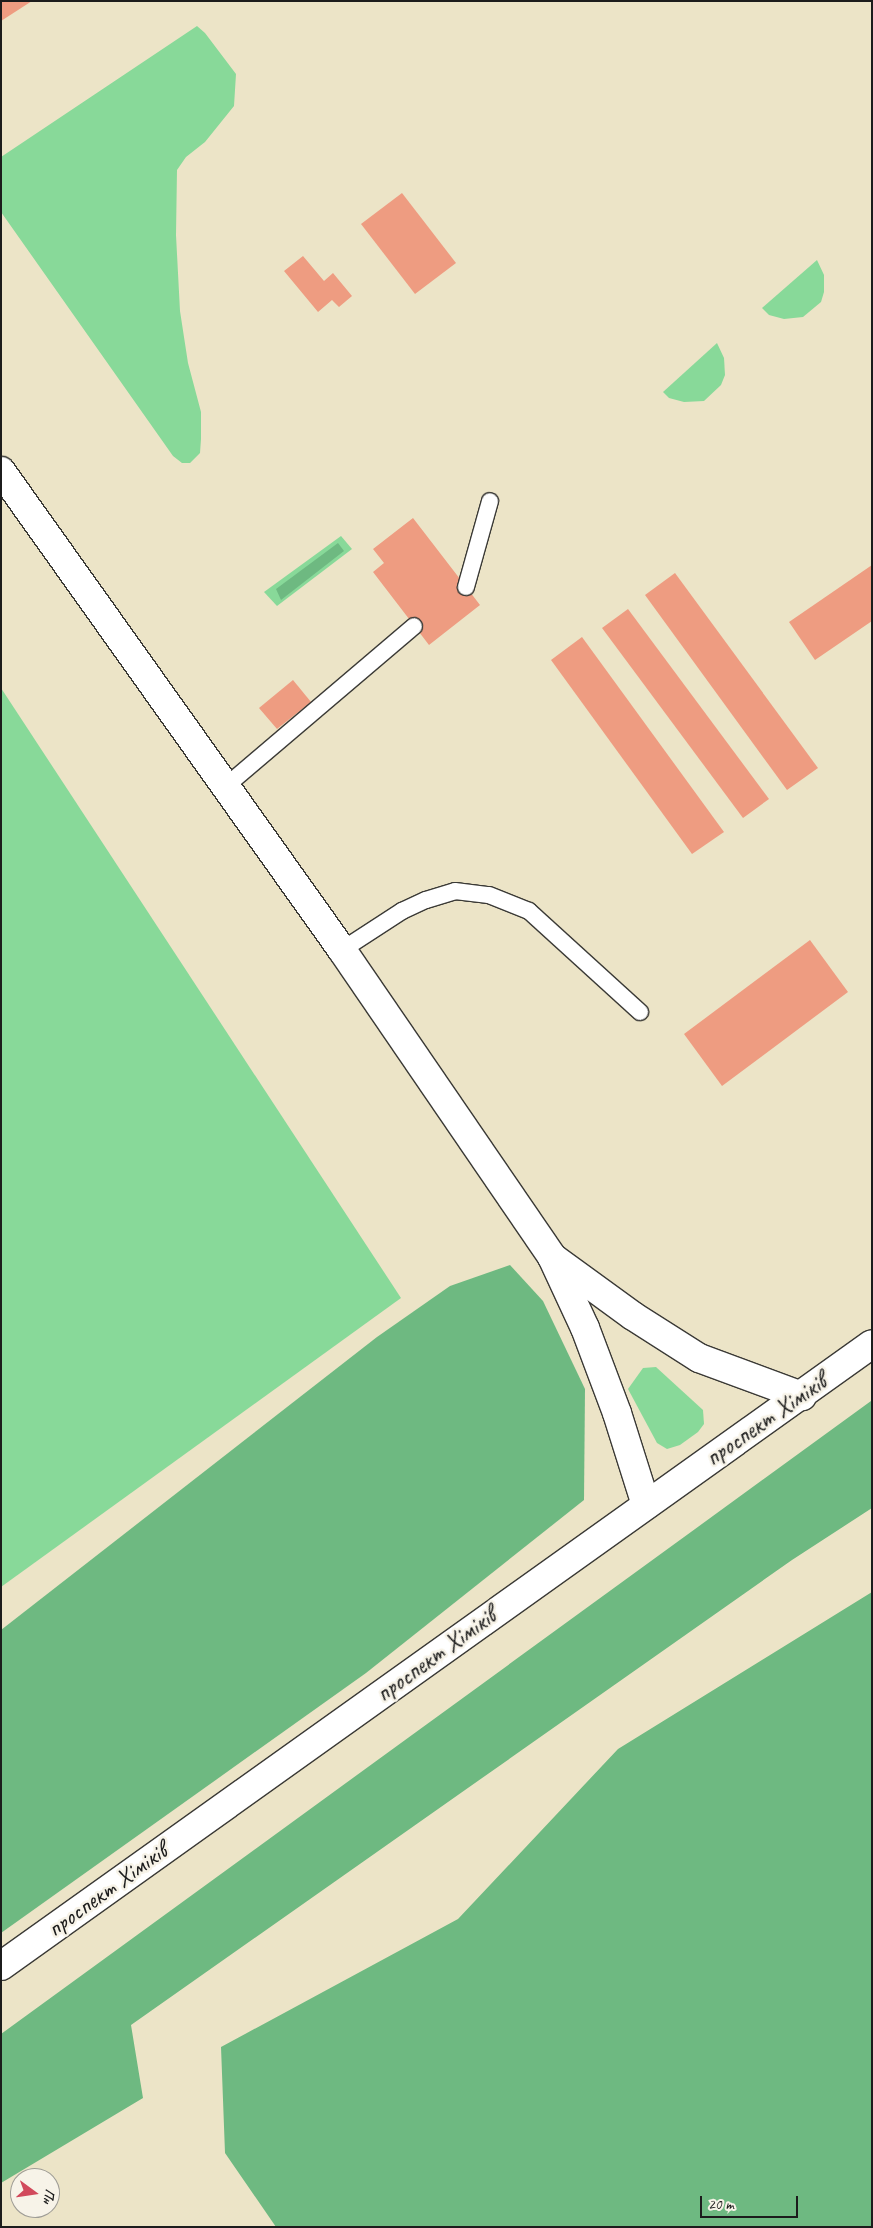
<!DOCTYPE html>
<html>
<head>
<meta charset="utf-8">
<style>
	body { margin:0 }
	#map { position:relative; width:873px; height:2228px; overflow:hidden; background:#ece4c7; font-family:Caveat,sans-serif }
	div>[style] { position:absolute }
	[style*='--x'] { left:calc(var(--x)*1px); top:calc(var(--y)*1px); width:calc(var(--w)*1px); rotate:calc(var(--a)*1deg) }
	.green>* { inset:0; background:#88d999 }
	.forest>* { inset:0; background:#6eb981 }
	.building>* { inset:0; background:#ee9c81 }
	.roads { filter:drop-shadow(1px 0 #3b3a36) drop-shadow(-1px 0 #3b3a36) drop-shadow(0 1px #3b3a36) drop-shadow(0 -1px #3b3a36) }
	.lane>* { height:16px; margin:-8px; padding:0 8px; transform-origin:8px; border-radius:8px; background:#fff }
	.street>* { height:28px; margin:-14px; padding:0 14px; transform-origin:14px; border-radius:14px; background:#fff }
	.primary>* { height:28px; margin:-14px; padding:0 14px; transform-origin:14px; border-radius:14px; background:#fff }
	span { translate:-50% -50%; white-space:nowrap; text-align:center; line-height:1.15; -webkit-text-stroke:5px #f7f3e8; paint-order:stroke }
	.street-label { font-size:25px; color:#1c1c1c }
	.frame { position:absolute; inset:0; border:2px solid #1c1c1c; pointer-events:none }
	.north { position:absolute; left:10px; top:2168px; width:50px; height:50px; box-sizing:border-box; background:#f7f3e8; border:1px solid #9f9d96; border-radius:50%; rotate:104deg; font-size:14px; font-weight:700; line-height:20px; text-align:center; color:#1c1c1c }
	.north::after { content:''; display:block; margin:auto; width:18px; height:22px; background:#d1495b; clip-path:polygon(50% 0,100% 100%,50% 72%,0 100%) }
	.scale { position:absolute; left:700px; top:2196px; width:98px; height:22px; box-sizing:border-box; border:2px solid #1c1c1c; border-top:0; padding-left:6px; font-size:15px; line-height:18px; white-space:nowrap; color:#1c1c1c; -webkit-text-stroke:4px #f7f3e8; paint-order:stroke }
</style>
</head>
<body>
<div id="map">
	<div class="green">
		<i style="clip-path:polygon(197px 26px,205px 33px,236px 74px,234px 106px,205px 142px,186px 157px,177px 170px,176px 235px,180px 311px,188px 363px,201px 412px,201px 439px,200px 453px,190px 463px,182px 463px,173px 456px,1px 212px,1px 157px)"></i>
		<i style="clip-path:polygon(817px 260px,824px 275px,824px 292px,821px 302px,803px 317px,784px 319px,769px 315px,762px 308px)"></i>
		<i style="clip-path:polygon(717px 343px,724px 358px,725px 375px,721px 385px,704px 401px,684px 402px,669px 398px,663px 392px)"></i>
		<i style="clip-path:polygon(341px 536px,352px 549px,277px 606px,264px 592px)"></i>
		<i style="clip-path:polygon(1px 688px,401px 1298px,1px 1587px)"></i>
		<i style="clip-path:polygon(656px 1367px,703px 1410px,704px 1424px,698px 1432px,680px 1445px,667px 1449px,657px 1443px,628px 1389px,643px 1368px)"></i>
	</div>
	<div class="forest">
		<i style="clip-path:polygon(338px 543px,344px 551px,281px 600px,276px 589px)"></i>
		<i style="clip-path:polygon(510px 1265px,543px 1301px,585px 1389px,584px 1500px,366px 1673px,1px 1933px,1px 1630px,377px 1337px,450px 1286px)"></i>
		<i style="clip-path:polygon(871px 1401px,872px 1508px,792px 1560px,131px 2025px,143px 2098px,1px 2183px,1px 2034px)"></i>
		<i style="clip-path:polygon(872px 1592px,872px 2227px,276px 2227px,225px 2153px,221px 2047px,458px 1919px,618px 1749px)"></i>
	</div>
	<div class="building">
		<i style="clip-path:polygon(1px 1px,32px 1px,1px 21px)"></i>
		<i style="clip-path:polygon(402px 193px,456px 263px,415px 294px,361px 224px)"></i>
		<i style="clip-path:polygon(303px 256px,324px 281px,333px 273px,352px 296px,339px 307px,332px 300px,318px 312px,284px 271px)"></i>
		<i style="clip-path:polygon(413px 518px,480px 605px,429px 645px,373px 572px,384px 563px,373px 549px)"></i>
		<i style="clip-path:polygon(872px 565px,872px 621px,815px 660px,789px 622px)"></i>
		<i style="clip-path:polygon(675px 573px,818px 768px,787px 790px,645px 595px)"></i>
		<i style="clip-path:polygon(628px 609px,769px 799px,743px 818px,602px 628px)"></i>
		<i style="clip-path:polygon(582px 637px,724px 832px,692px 854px,551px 660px)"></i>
		<i style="clip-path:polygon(293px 680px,311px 702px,277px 729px,259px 708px)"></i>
		<i style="clip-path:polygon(810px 940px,848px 992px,722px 1086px,684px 1034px)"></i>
	</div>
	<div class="roads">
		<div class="lane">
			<i style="--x:466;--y:587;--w:89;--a:-74.4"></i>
			<i style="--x:225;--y:787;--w:248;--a:-40.4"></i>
			<i style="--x:342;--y:950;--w:72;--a:-33"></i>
			<i style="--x:402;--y:911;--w:26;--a:-25"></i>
			<i style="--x:426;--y:900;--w:30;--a:-17"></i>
			<i style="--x:455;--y:891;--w:34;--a:7"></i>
			<i style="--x:489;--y:895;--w:43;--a:21.8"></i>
			<i style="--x:529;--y:911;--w:150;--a:42.3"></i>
		</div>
		<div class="street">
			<i style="--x:1;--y:471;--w:588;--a:54.55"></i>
			<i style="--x:342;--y:950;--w:372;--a:55.6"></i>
			<i style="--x:646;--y:1505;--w:96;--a:-107.5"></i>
			<i style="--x:617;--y:1413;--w:91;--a:-110.6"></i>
			<i style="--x:585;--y:1328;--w:78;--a:-114.9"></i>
			<i style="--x:552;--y:1257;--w:100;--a:36.1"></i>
			<i style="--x:633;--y:1316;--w:78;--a:32.5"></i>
			<i style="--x:699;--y:1358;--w:110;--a:20.3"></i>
		</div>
		<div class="primary">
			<i style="--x:1;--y:1966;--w:1070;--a:-35.53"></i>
		</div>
	</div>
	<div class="street-label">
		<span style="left:766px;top:1420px;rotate:-35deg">проспект Хіміків</span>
		<span style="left:436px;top:1655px;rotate:-36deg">проспект Хіміків</span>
		<span style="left:107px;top:1890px;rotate:-36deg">проспект Хіміків</span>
	</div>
	<div class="frame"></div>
	<div class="north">Пн</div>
	<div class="scale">20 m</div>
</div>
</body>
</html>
